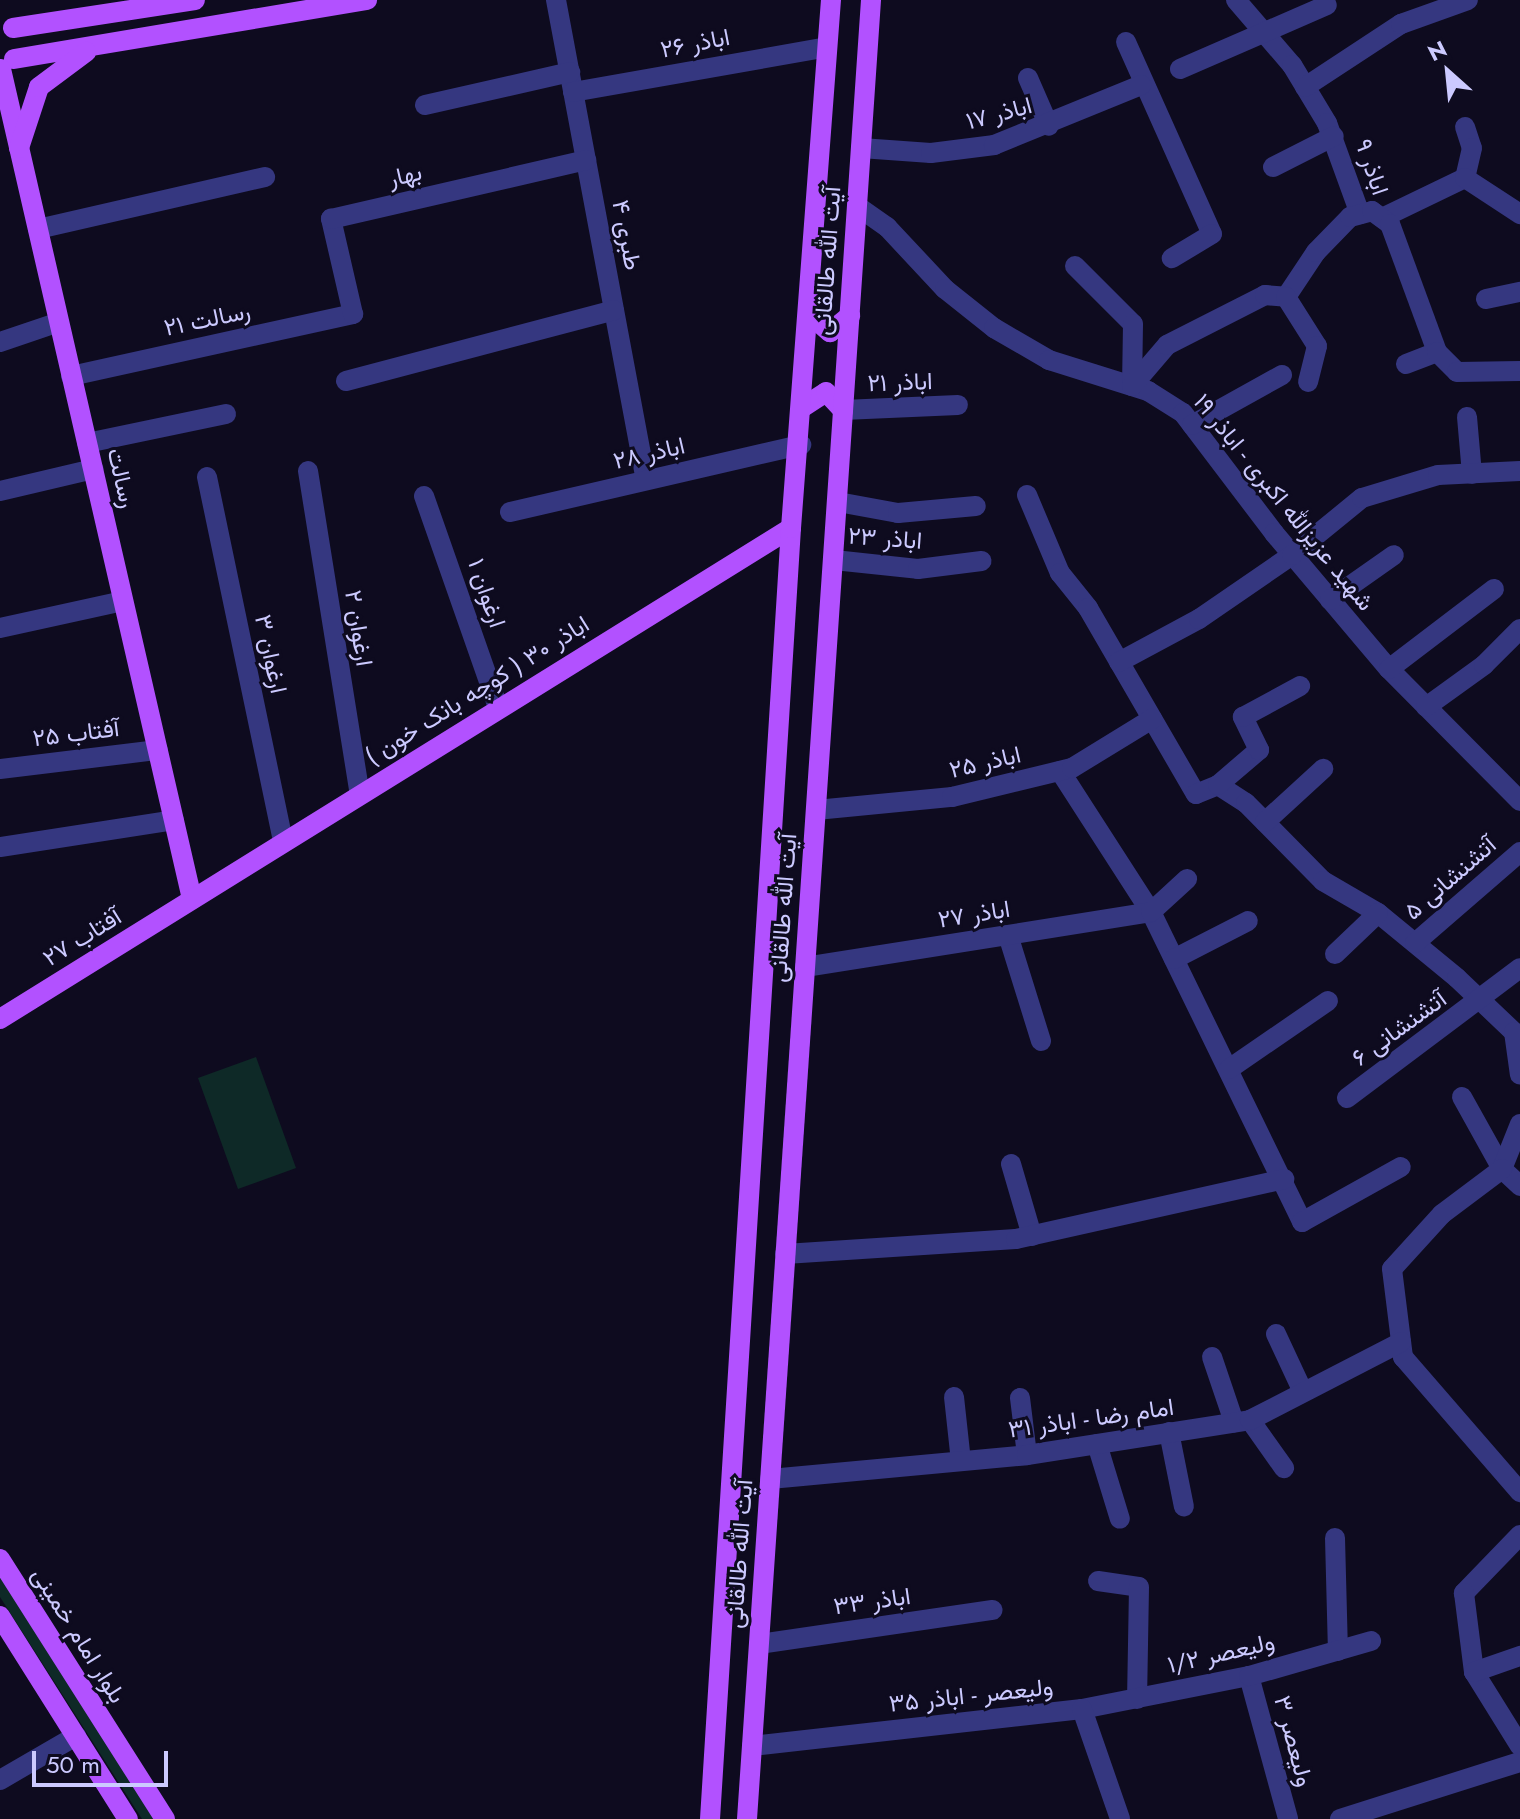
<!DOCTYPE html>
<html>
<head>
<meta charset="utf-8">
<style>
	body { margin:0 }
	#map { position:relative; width:1520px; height:1819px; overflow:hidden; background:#0e0b1f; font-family:Jost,Vazirmatn,sans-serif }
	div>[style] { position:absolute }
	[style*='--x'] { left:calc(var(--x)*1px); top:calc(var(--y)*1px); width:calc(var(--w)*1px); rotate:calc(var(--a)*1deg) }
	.green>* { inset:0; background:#0e2927 }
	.minor>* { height:20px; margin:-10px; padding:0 10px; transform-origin:10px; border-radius:10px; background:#353780 }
	.major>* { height:20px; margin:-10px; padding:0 10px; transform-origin:10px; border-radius:10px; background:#b251ff }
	span { translate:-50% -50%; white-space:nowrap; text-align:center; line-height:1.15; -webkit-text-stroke:6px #0e0b1f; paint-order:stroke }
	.street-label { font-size:24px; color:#cccaff }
	.north { position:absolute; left:1408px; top:32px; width:80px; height:80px; -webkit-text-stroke:6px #0e0b1f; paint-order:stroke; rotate:333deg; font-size:22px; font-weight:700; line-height:32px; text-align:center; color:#cccaff }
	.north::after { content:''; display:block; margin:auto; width:28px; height:36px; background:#cccaff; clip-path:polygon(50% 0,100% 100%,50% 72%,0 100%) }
	.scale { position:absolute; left:32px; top:1751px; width:136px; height:36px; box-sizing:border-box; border:4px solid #cccaff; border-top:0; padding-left:10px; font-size:24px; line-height:28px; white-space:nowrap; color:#cccaff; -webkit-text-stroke:6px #0e0b1f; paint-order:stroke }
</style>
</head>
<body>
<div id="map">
	<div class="green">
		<i style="clip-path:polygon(256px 1057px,296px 1168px,238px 1189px,198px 1078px)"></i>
		<i style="clip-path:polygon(0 1576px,154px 1819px,142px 1819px,0 1597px)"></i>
	</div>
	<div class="minor">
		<i style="--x:556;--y:0;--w:488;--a:79.4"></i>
		<i style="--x:1236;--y:0;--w:86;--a:49.3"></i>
		<i style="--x:1292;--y:65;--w:68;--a:58.9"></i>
		<i style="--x:1327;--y:123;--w:97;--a:70.1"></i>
		<i style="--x:1126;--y:42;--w:210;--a:65.9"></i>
		<i style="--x:1212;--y:234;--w:47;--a:149"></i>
		<i style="--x:1180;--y:69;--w:160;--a:-23.5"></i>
		<i style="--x:1028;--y:78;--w:52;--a:66.4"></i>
		<i style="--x:1305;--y:87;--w:115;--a:-33.3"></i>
		<i style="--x:1401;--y:24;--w:71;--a:-19.7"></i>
		<i style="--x:573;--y:92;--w:258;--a:-10"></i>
		<i style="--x:425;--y:105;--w:149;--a:-12.8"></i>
		<i style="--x:1465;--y:127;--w:22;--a:72"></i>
		<i style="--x:1472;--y:148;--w:31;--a:103"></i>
		<i style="--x:861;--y:148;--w:70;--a:4.1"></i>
		<i style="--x:931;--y:153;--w:64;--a:-7.2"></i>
		<i style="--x:994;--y:145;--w:159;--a:-22.2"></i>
		<i style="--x:1273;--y:167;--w:68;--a:-26.9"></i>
		<i style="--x:857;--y:206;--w:37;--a:35"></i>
		<i style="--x:887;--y:227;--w:85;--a:46.9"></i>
		<i style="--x:945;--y:289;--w:63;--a:38.5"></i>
		<i style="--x:994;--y:328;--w:64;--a:30.2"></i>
		<i style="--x:1049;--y:360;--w:104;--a:17.4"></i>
		<i style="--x:1148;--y:391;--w:41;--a:32.2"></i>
		<i style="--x:1183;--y:413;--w:151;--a:52.8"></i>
		<i style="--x:1274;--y:533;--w:178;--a:49.8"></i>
		<i style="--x:1389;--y:669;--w:186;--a:45.2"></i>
		<i style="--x:1382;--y:218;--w:92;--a:-25.7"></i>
		<i style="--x:1465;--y:178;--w:66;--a:33.2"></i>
		<i style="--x:38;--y:229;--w:233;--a:-12.9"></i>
		<i style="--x:1075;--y:266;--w:82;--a:45"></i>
		<i style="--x:1133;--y:324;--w:62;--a:90.9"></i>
		<i style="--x:1286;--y:297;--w:54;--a:-56.3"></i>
		<i style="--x:1316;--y:252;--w:49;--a:-45.8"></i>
		<i style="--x:1350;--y:217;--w:23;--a:-15"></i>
		<i style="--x:1372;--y:211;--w:22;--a:36"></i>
		<i style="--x:1390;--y:224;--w:136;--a:69.8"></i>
		<i style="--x:1486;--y:299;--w:35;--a:-12"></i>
		<i style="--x:0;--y:342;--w:62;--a:-18.7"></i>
		<i style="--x:1406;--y:364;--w:33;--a:-21"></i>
		<i style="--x:1437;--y:352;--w:28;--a:45"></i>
		<i style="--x:1457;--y:372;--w:63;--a:-0.9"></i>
		<i style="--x:71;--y:376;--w:289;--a:-12.4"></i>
		<i style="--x:353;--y:314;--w:98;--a:-103"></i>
		<i style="--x:331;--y:219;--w:262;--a:-13"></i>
		<i style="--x:346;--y:381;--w:277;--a:-14.8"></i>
		<i style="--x:1132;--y:386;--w:54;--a:-49.5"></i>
		<i style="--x:1167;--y:345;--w:110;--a:-27"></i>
		<i style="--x:1265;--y:295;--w:21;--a:5"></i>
		<i style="--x:1286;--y:297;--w:58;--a:57.7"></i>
		<i style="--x:1317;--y:346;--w:37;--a:104"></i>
		<i style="--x:843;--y:410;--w:115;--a:-2.5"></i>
		<i style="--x:1467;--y:417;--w:57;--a:85"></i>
		<i style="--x:1192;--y:425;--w:103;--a:-29.1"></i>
		<i style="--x:87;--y:443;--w:142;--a:-11.8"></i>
		<i style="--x:308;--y:471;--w:327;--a:80.9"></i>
		<i style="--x:207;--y:477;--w:373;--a:78.2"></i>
		<i style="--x:0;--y:491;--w:96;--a:-13.3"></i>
		<i style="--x:1027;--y:495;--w:85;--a:67.1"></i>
		<i style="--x:1060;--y:573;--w:45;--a:51.3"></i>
		<i style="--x:1088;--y:608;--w:215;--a:59.9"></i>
		<i style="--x:1196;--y:794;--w:24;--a:-22"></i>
		<i style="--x:1218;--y:785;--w:33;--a:33"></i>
		<i style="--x:1246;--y:803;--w:110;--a:45.4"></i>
		<i style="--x:1323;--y:881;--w:64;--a:30.2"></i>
		<i style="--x:1378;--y:913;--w:102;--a:39.4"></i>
		<i style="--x:1457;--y:978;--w:79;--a:43.5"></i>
		<i style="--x:1514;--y:1032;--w:43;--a:82.1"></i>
		<i style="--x:424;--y:496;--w:224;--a:70.7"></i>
		<i style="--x:838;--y:502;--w:61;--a:10.4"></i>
		<i style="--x:898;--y:513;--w:78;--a:-5.1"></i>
		<i style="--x:510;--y:512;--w:299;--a:-13"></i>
		<i style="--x:834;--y:560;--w:84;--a:6.1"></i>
		<i style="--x:918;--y:569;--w:64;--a:-7.2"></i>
		<i style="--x:1330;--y:600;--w:78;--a:-35.1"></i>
		<i style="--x:0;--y:628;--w:126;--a:-12.4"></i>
		<i style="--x:1119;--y:662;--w:91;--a:-28.3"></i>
		<i style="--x:1199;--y:619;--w:113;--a:-34.5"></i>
		<i style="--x:1292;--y:555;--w:90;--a:-39.2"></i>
		<i style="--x:1362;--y:498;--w:79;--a:-16.8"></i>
		<i style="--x:1438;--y:475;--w:82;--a:-2.8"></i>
		<i style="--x:1389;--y:669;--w:132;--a:-37.3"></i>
		<i style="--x:1426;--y:707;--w:72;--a:-35.9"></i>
		<i style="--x:1484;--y:665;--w:51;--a:-45"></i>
		<i style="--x:0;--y:769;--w:159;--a:-6.9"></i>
		<i style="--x:1060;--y:771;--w:168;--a:57.2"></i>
		<i style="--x:1151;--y:912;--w:345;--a:64"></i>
		<i style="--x:1302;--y:1222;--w:113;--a:-29.1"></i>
		<i style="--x:1218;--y:785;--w:54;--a:-40.5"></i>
		<i style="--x:1259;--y:750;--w:37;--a:-116"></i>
		<i style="--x:1243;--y:717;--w:65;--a:-28.5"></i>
		<i style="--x:816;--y:810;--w:137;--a:-5.5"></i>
		<i style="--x:952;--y:797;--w:123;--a:-13.6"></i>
		<i style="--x:1072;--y:768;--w:94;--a:-31.5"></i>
		<i style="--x:1265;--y:822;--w:79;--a:-42.4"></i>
		<i style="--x:0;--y:847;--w:176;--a:-8.8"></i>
		<i style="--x:1008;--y:935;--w:111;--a:72.7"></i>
		<i style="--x:1415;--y:943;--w:139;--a:-40.9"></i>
		<i style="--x:1335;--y:954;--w:59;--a:-43.6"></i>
		<i style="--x:1174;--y:959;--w:83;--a:-27.2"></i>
		<i style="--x:805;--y:967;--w:350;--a:-9"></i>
		<i style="--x:1151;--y:912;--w:49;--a:-42.5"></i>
		<i style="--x:1229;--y:1069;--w:120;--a:-34.5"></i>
		<i style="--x:1462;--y:1097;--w:82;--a:60.9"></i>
		<i style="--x:1502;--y:1169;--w:25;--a:43"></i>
		<i style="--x:1347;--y:1098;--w:216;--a:-36.9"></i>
		<i style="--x:1520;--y:1124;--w:48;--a:111.8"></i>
		<i style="--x:1502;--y:1169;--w:75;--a:143.1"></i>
		<i style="--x:1442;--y:1214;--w:74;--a:132.3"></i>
		<i style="--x:1392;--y:1269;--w:89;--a:82.9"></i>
		<i style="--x:1403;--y:1357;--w:179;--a:49.1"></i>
		<i style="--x:1011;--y:1164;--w:75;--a:73.7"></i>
		<i style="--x:785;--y:1254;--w:231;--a:-3.7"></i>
		<i style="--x:1016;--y:1239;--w:275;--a:-12.6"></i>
		<i style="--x:1276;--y:1334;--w:64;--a:65"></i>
		<i style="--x:1212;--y:1357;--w:69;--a:71.3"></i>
		<i style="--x:954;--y:1397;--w:64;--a:83.8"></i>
		<i style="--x:1020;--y:1398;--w:57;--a:83"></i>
		<i style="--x:1250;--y:1420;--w:59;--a:54.7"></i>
		<i style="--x:1169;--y:1432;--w:76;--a:78.7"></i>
		<i style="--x:1097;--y:1444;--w:78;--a:73"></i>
		<i style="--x:770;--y:1479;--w:258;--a:-5.3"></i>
		<i style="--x:1027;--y:1455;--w:226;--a:-8.9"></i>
		<i style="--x:1250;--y:1420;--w:170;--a:-27.3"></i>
		<i style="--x:1520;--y:1535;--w:81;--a:134"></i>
		<i style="--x:1464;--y:1593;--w:80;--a:82.8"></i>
		<i style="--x:1474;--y:1672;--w:87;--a:58.1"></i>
		<i style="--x:1335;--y:1538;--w:113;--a:88.5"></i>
		<i style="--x:1098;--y:1581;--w:41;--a:8.3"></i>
		<i style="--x:1139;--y:1587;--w:112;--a:91"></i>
		<i style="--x:759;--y:1644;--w:236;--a:-8.3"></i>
		<i style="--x:1474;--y:1672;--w:49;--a:-19.2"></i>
		<i style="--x:1249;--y:1676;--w:148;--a:74.7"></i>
		<i style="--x:1082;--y:1709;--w:170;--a:-11.2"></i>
		<i style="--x:1249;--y:1676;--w:127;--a:-16"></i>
		<i style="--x:752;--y:1746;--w:332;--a:-6.4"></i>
		<i style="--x:1082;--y:1709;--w:116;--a:70.9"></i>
		<i style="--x:0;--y:1780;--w:88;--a:-30.1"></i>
		<i style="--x:1340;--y:1819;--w:189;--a:-17.6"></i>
	</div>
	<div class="major">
		<i style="--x:13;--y:28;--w:184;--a:-8.7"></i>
		<i style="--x:14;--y:59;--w:358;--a:-9.5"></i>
		<i style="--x:1;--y:69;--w:852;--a:77.04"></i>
		<i style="--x:19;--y:148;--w:64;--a:-71.8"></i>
		<i style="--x:39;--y:87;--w:59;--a:-36.7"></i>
		<i style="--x:809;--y:314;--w:28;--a:41"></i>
		<i style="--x:830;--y:332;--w:26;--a:-39"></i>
		<i style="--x:803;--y:407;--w:27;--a:-33"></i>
		<i style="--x:826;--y:392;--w:25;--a:47"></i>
		<i style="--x:0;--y:1019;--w:931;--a:-31.83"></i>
		<i style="--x:0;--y:1559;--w:308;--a:57.6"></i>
		<i style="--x:0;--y:1616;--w:240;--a:57.8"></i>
		<i style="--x:710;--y:1819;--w:1294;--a:-86.41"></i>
		<i style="--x:791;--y:528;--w:530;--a:-85.67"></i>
		<i style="--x:747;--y:1819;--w:1823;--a:-86.1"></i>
	</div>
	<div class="street-label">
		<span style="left:695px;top:43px;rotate:-11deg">اباذر ۲۶</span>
		<span style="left:999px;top:113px;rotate:-15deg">اباذر ۱۷</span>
		<span style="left:1372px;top:167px;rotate:71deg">اباذر ۹</span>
		<span style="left:405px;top:175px;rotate:-13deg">بهار</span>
		<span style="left:627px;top:235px;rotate:79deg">طبری ۴</span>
		<span style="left:827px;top:261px;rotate:-86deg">آیت الله طالقانی</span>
		<span style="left:207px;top:319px;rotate:-12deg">رسالت ۲۱</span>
		<span style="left:900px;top:382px;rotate:-2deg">اباذر ۲۱</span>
		<span style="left:649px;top:453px;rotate:-13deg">اباذر ۲۸</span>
		<span style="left:122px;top:478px;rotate:77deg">رسالت</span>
		<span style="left:1284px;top:502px;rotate:51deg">شهید عزیزالله اکبری - اباذر ۱۹</span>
		<span style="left:885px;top:538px;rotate:4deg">اباذر ۲۳</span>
		<span style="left:487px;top:593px;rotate:71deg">ارغوان ۱</span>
		<span style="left:359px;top:628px;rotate:81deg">ارغوان ۲</span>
		<span style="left:271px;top:654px;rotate:78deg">ارغوان ۳</span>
		<span style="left:477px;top:690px;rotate:-32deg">اباذر ۳۰ ( کوچه بانک خون )</span>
		<span style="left:76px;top:733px;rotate:-7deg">آفتاب ۲۵</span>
		<span style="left:985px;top:762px;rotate:-13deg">اباذر ۲۵</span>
		<span style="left:1450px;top:878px;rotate:-41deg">آتشنشانی ۵</span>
		<span style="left:783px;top:908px;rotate:-86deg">آیت الله طالقانی</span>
		<span style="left:974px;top:914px;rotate:-9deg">اباذر ۲۷</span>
		<span style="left:82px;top:937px;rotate:-32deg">آفتاب ۲۷</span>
		<span style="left:1399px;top:1028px;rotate:-36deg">آتشنشانی ۶</span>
		<span style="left:1091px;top:1418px;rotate:-8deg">امام رضا - اباذر ۳۱</span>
		<span style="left:739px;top:1554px;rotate:-86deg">آیت الله طالقانی</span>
		<span style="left:872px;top:1601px;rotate:-8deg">اباذر ۳۳</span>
		<span style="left:79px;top:1635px;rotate:58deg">بلوار امام خمینی</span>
		<span style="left:1221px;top:1653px;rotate:-13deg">ولیعصر ۱/۲</span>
		<span style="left:971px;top:1695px;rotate:-6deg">ولیعصر - اباذر ۳۵</span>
		<span style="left:1294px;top:1741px;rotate:75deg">ولیعصر ۳</span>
	</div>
	<div class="north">N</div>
	<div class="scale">50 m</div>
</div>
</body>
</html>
